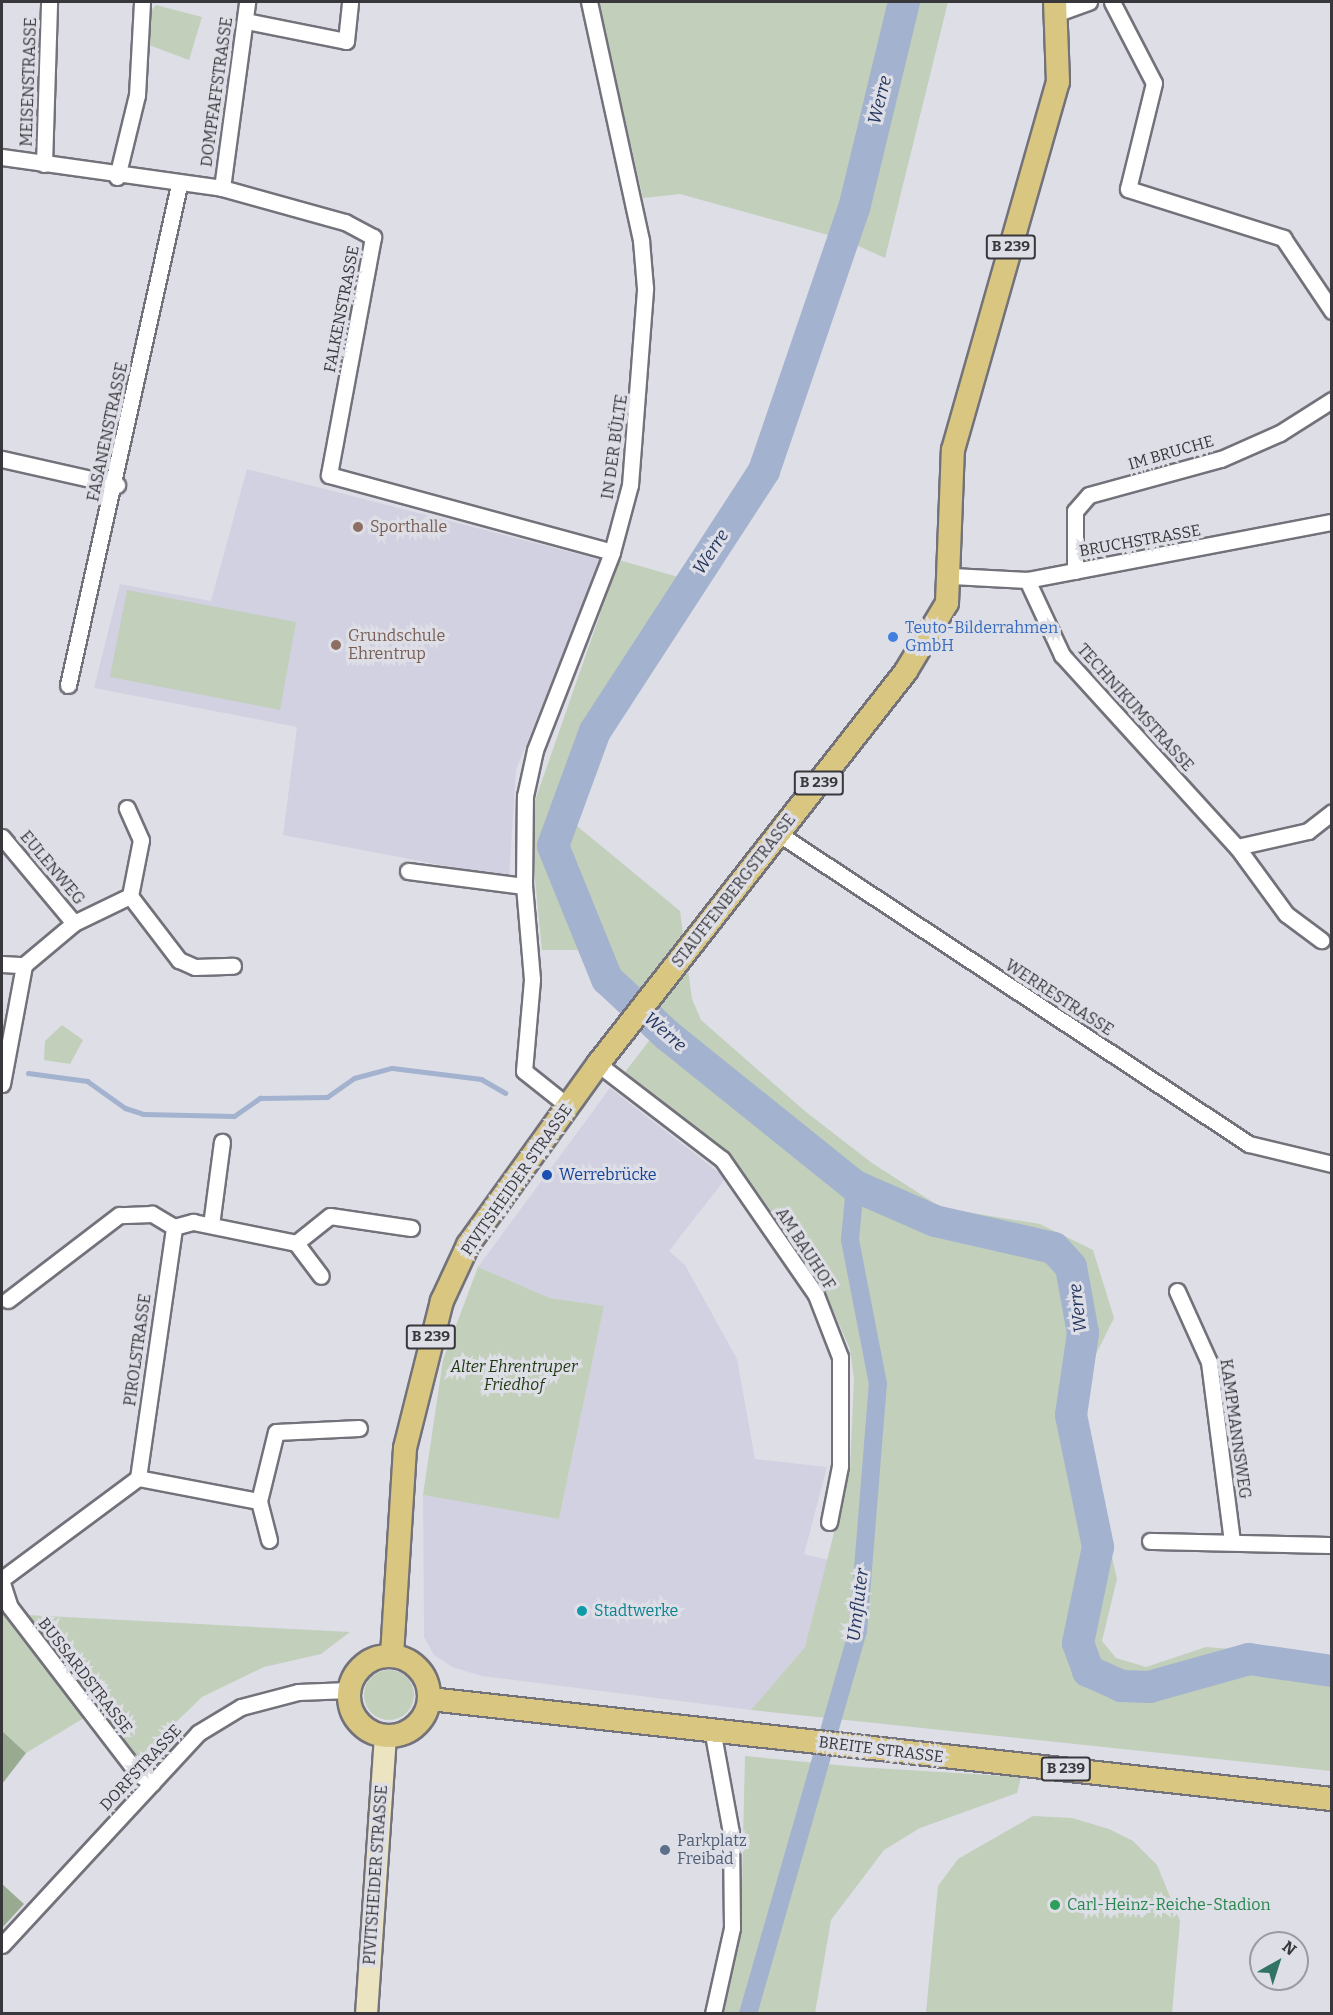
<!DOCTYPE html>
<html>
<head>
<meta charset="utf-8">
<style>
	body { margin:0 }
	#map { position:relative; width:1333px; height:2015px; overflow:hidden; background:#dedee7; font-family:Bitter,serif }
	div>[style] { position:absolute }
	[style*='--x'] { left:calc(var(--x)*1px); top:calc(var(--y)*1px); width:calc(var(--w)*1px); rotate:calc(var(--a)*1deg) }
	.built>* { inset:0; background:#d2d1e1 }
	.green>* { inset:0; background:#c1cfbb }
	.round { border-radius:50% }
	.forest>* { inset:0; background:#98ab90 }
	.stream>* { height:5px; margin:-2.5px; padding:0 2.5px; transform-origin:2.5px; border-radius:2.5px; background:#a3b2ce }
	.canal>* { height:18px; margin:-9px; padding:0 9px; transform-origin:9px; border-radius:9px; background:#a3b2ce }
	.river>* { height:32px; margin:-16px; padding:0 16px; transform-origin:16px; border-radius:16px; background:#a3b2ce }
	.roads { filter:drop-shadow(2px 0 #73727b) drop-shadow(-2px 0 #73727b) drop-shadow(0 2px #73727b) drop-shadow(0 -2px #73727b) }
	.minor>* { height:15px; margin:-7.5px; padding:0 7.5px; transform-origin:7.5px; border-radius:7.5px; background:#fff }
	.secondary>* { height:21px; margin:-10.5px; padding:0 10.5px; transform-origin:10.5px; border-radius:10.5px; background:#ece3c0 }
	.primary>* { height:22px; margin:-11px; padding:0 11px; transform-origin:11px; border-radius:11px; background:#d9c781 }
	.primary>.ring { margin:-11px; padding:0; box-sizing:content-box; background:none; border:22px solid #d9c781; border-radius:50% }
	.dots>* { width:16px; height:16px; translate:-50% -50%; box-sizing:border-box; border:3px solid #dedee7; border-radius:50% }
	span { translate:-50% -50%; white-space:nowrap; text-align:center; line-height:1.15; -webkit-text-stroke:6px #dedee7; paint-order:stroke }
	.shield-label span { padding:2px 4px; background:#dedee7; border:2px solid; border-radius:4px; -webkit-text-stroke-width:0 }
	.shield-label { font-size:15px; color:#38373b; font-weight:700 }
	.street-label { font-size:16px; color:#38373b }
	.education-label { font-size:16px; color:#785e54 }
	.left { translate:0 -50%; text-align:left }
	.shop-label { font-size:16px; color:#366cbe }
	.transit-label { font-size:16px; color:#164399 }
	.park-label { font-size:16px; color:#1e380f; font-style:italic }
	.culture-label { font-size:16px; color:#0d838f }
	.service-label { font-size:16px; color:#4e5e75 }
	.leisure-label { font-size:16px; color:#27864d }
	.water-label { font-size:18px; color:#24375e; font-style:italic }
	.frame { position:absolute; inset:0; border:3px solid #38373b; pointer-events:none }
	.north { position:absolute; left:1249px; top:1931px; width:60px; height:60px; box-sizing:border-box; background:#dedee7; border:2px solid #9c9ba2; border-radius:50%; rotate:39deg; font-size:16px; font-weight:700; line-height:24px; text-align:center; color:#38373b }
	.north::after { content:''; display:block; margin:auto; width:21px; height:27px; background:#317466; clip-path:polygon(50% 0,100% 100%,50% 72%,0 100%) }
</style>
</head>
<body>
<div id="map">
	<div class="built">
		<i style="clip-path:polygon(247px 469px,601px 560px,516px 770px,509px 878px,283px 835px,297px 727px,94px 688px,120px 584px,211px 601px)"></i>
		<i style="clip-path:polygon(610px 1088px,726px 1178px,669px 1251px,685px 1265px,737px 1359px,755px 1459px,827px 1467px,804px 1554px,829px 1560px,805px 1647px,751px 1710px,482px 1676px,452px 1667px,434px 1655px,424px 1637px,423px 1495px,559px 1519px,604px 1306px,550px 1298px,478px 1267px)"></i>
	</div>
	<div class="green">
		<i style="clip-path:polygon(598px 2px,948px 2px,885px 258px,843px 239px,680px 194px,643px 198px)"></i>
		<i style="clip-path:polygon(156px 5px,202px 17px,189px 60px,149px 45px,149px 13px)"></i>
		<i style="clip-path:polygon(619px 560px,692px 581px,597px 731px,577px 826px,680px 911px,692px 999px,701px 1020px,806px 1112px,872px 1163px,942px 1208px,1040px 1224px,1093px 1250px,1114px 1318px,1095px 1356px,1081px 1418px,1117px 1579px,1102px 1641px,1116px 1658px,1146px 1667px,1206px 1647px,1331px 1657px,1331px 1771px,751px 1710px,805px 1647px,850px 1470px,854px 1379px,850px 1349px,819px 1278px,759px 1194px,725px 1153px,625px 1072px,662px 1024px,608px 979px,596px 950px,542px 950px,529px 818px)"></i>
		<i style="clip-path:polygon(127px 590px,296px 622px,280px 710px,110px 677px)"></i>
		<i style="clip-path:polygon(62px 1025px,83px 1040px,70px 1064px,44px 1060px,45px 1041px)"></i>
		<i style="clip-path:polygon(478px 1267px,550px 1298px,604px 1306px,559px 1519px,423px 1495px,443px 1360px)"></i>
		<i style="clip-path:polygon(2px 1610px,84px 1718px,26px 1753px,2px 1731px)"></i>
		<i style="clip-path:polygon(27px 1615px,350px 1632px,321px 1654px,264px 1667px,202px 1697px,138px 1759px)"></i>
		<i class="round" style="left:364px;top:1670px;width:50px;height:50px"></i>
		<i style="clip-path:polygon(745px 1756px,858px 1767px,1021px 1777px,1017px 1793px,920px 1828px,884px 1850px,831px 1920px,815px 2013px,722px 2013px,741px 1929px)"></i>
		<i style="clip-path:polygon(1033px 1816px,1072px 1818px,1109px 1829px,1133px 1841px,1157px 1865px,1180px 1921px,1172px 2013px,926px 2013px,938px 1886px,958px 1859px)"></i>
	</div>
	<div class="forest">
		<i style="clip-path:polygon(2px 1731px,26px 1753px,2px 1784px)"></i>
		<i style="clip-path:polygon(2px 1884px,24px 1904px,2px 1928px)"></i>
	</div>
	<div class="stream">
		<i style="--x:28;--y:1073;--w:60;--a:7.7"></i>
		<i style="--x:87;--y:1081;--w:47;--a:35.4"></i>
		<i style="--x:125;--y:1108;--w:19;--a:18"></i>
		<i style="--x:143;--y:1114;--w:91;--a:1.3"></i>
		<i style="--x:234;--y:1116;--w:32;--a:-35"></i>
		<i style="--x:260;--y:1098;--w:67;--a:-0.9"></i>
		<i style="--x:327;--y:1097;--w:33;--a:-35"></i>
		<i style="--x:354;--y:1078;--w:39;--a:-15"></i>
		<i style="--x:392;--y:1068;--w:90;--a:7"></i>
		<i style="--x:481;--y:1079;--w:28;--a:30"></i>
	</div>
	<div class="canal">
		<i style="--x:748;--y:2014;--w:398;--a:-74"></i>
		<i style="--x:858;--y:1631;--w:248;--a:-85.4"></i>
		<i style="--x:878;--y:1384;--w:147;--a:-101"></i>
		<i style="--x:850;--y:1240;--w:54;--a:-84.7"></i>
	</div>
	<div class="river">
		<i style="--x:904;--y:2;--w:212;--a:103.6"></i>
		<i style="--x:854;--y:208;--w:278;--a:108.9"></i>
		<i style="--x:764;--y:471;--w:310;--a:123"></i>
		<i style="--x:595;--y:731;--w:122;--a:110.1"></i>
		<i style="--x:553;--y:846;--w:144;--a:67.9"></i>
		<i style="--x:607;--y:979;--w:82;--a:43"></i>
		<i style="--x:667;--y:1035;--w:241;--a:38.8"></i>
		<i style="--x:855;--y:1186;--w:87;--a:23.6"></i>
		<i style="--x:935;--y:1221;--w:122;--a:12.8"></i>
		<i style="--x:1054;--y:1248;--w:25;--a:48"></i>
		<i style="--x:1071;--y:1267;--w:67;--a:79.7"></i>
		<i style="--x:1083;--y:1333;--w:83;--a:98.3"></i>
		<i style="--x:1071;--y:1415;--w:135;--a:78.4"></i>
		<i style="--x:1098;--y:1547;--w:98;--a:101.8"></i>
		<i style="--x:1078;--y:1643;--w:30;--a:70"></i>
		<i style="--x:1088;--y:1671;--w:36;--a:24"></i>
		<i style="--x:1121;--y:1686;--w:28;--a:2"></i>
		<i style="--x:1149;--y:1687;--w:104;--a:-15.6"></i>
		<i style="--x:1249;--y:1659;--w:84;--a:8.2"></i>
	</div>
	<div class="roads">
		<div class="minor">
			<i style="--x:1112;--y:2;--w:91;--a:62.6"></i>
			<i style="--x:1154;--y:83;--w:109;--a:103.8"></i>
			<i style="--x:1128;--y:189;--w:163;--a:17.5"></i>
			<i style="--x:1283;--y:238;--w:88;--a:56.1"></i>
			<i style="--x:1058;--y:13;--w:33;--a:-20"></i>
			<i style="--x:246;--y:21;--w:102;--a:11.3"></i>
			<i style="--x:346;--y:41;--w:39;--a:-84"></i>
			<i style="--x:2;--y:157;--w:222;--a:8"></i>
			<i style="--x:222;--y:188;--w:128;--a:15.5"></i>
			<i style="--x:345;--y:222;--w:32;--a:28"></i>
			<i style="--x:373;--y:237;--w:242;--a:100.5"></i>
			<i style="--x:329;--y:475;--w:293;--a:15.2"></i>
			<i style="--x:44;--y:164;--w:162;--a:-88.2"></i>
			<i style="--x:117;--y:177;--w:84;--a:-76.3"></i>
			<i style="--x:137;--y:95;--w:93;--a:-86.9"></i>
			<i style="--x:222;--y:188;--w:188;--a:-82.3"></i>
			<i style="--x:2;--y:459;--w:118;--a:12.7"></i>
			<i style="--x:1075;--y:571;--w:60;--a:-90"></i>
			<i style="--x:1075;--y:511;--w:21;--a:-49"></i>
			<i style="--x:1089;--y:495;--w:137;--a:-15.3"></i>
			<i style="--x:1221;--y:459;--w:64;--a:-23.8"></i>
			<i style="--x:1280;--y:433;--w:62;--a:-32.4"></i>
			<i style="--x:952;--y:576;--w:75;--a:3.1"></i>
			<i style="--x:1027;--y:580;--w:310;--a:-10.8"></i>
			<i style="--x:1027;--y:580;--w:83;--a:65"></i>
			<i style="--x:1062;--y:655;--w:260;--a:47.7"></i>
			<i style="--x:1237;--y:847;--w:83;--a:53.8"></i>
			<i style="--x:1286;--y:914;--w:44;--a:36.6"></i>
			<i style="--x:68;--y:685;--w:512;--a:-77.48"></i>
			<i style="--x:779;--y:834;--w:563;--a:33.41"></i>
			<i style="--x:1249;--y:1144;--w:85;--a:13.5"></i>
			<i style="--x:2;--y:837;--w:112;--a:50.1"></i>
			<i style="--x:1237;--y:847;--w:73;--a:-12.7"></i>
			<i style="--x:1308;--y:831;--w:31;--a:-38"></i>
			<i style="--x:408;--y:871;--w:117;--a:7.4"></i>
			<i style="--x:130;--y:896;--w:81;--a:52.6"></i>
			<i style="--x:179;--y:960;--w:17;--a:24"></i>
			<i style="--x:195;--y:967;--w:38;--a:-2"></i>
			<i style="--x:2;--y:964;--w:22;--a:3"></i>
			<i style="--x:598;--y:1064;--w:156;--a:37.5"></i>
			<i style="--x:722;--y:1159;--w:165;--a:55.3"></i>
			<i style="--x:816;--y:1295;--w:66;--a:68.8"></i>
			<i style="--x:840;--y:1357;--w:109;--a:90"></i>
			<i style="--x:840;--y:1466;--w:57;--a:101.1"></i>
			<i style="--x:2;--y:1084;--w:121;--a:-79.5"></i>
			<i style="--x:24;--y:965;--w:65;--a:-40"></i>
			<i style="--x:74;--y:923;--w:62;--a:-25.7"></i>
			<i style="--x:130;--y:896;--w:57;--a:-78.9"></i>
			<i style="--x:141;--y:840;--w:35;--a:-114"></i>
			<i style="--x:568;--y:1106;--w:56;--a:-141.5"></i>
			<i style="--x:524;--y:1071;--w:92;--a:-85"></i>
			<i style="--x:532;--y:979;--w:93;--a:-94.9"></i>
			<i style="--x:524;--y:886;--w:90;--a:-89.4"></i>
			<i style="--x:525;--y:796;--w:47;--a:-77.7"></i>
			<i style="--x:535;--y:750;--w:212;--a:-68.7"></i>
			<i style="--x:612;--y:552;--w:69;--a:-75"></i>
			<i style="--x:630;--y:485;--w:198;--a:-85.6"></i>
			<i style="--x:645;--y:288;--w:48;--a:-94.8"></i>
			<i style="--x:641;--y:240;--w:244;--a:-102.3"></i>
			<i style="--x:211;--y:1225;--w:84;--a:-82.5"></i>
			<i style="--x:174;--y:1227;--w:20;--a:-15"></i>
			<i style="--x:193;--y:1222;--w:105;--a:11.5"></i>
			<i style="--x:296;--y:1243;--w:43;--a:-38.5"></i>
			<i style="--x:330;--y:1216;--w:82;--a:8.4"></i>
			<i style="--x:296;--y:1243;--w:41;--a:52.9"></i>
			<i style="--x:1177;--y:1291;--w:78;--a:65.7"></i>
			<i style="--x:1209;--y:1362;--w:181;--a:82.7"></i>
			<i style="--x:138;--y:1478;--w:123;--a:10.8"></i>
			<i style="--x:269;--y:1540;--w:40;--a:-104.4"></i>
			<i style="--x:259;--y:1501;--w:71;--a:-76.2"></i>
			<i style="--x:276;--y:1432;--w:83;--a:-2.8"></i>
			<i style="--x:1150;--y:1541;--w:182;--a:1.3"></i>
			<i style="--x:2;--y:1579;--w:169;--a:-36.6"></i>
			<i style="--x:138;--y:1478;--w:254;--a:-81.8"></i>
			<i style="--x:174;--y:1227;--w:26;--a:-149"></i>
			<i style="--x:152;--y:1214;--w:33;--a:178"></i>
			<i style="--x:119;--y:1215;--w:140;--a:142.6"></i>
			<i style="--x:2;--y:1583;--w:25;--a:72"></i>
			<i style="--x:10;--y:1607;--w:210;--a:52.5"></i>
			<i style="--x:138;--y:1774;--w:17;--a:33"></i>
			<i style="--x:712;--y:1729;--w:106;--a:79.6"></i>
			<i style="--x:731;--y:1833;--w:95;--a:89.4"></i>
			<i style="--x:732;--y:1928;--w:88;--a:102.5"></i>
			<i style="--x:2;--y:1945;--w:289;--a:-47.2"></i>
			<i style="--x:198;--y:1733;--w:50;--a:-31.2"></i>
			<i style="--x:241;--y:1707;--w:59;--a:-14.7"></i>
			<i style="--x:298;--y:1692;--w:51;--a:-2.2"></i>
		</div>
		<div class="secondary">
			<i style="--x:366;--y:2014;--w:279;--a:-86.1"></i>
		</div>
		<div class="primary">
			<i style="--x:392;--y:1655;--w:207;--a:-86.4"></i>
			<i style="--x:405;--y:1448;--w:152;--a:-75.9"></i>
			<i style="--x:442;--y:1301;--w:62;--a:-65.1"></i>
			<i style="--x:468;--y:1245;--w:223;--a:-54.3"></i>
			<i style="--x:598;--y:1064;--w:499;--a:-51.9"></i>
			<i style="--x:906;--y:671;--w:79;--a:-58.9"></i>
			<i style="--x:947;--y:603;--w:153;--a:-87.8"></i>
			<i style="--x:953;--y:450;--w:383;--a:-74.1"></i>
			<i style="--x:1058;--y:82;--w:80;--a:-92.1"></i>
			<i class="ring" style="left:349px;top:1656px;width:58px;height:58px"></i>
			<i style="--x:430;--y:1699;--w:908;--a:6.33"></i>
		</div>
	</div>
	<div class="dots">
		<i style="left:358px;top:527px;background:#8d6e63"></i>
		<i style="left:893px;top:637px;background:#3f7fe0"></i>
		<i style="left:336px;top:645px;background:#8d6e63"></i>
		<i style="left:547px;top:1175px;background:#1a4fb4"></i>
		<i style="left:582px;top:1611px;background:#0f9aa8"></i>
		<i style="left:665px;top:1850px;background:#5c6f8a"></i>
		<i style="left:1055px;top:1905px;background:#2e9e5b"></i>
	</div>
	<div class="shield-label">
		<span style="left:1011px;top:247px">B 239</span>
		<span style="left:819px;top:783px">B 239</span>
		<span style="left:431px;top:1337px">B 239</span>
		<span style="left:1066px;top:1769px">B 239</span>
	</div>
	<div class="street-label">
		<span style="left:29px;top:82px;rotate:-88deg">MEISENSTRASSE</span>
		<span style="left:217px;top:92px;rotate:-82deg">DOMPFAFFSTRASSE</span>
		<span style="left:342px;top:309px;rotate:-79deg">FALKENSTRASSE</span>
		<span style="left:108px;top:432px;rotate:-78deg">FASANENSTRASSE</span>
		<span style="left:615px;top:447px;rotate:-82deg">IN DER BÜLTE</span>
		<span style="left:1171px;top:453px;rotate:-16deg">IM BRUCHE</span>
		<span style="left:1140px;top:541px;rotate:-10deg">BRUCHSTRASSE</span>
		<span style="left:1135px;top:708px;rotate:48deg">TECHNIKUMSTRASSE</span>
		<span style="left:52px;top:868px;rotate:50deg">EULENWEG</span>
		<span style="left:734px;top:891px;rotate:-52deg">STAUFFENBERGSTRASSE</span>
		<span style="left:1059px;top:998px;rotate:33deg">WERRESTRASSE</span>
		<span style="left:517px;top:1180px;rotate:-55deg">PIVITSHEIDER STRASSE</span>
		<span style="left:805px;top:1249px;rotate:57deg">AM BAUHOF</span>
		<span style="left:138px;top:1350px;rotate:-82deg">PIROLSTRASSE</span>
		<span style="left:1235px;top:1429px;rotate:82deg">KAMPMANNSWEG</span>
		<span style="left:85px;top:1676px;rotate:52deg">BUSSARDSTRASSE</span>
		<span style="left:881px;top:1750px;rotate:7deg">BREITE STRASSE</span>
		<span style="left:141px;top:1768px;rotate:-47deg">DORFSTRASSE</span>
		<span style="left:376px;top:1875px;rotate:-86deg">PIVITSHEIDER STRASSE</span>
	</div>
	<div class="education-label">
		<span class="left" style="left:370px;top:527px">Sporthalle</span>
		<span class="left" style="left:348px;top:645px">Grundschule<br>Ehrentrup</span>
	</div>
	<div class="shop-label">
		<span class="left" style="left:905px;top:637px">Teuto-Bilderrahmen<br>GmbH</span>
	</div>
	<div class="transit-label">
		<span class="left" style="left:559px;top:1175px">Werrebrücke</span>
	</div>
	<div class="park-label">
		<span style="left:514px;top:1376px">Alter Ehrentruper<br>Friedhof</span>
	</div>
	<div class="culture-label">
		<span class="left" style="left:594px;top:1611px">Stadtwerke</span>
	</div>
	<div class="service-label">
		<span class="left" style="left:677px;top:1850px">Parkplatz<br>Freibad</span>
	</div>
	<div class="leisure-label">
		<span class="left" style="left:1067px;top:1905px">Carl-Heinz-Reiche-Stadion</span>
	</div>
	<div class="water-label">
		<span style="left:880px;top:100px;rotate:-76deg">Werre</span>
		<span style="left:711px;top:552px;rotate:-57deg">Werre</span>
		<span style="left:665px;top:1032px;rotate:41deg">Werre</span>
		<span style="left:1078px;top:1308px;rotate:-97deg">Werre</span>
		<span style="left:858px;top:1605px;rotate:-83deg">Umfluter</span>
	</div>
	<div class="frame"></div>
	<div class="north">N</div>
</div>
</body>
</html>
